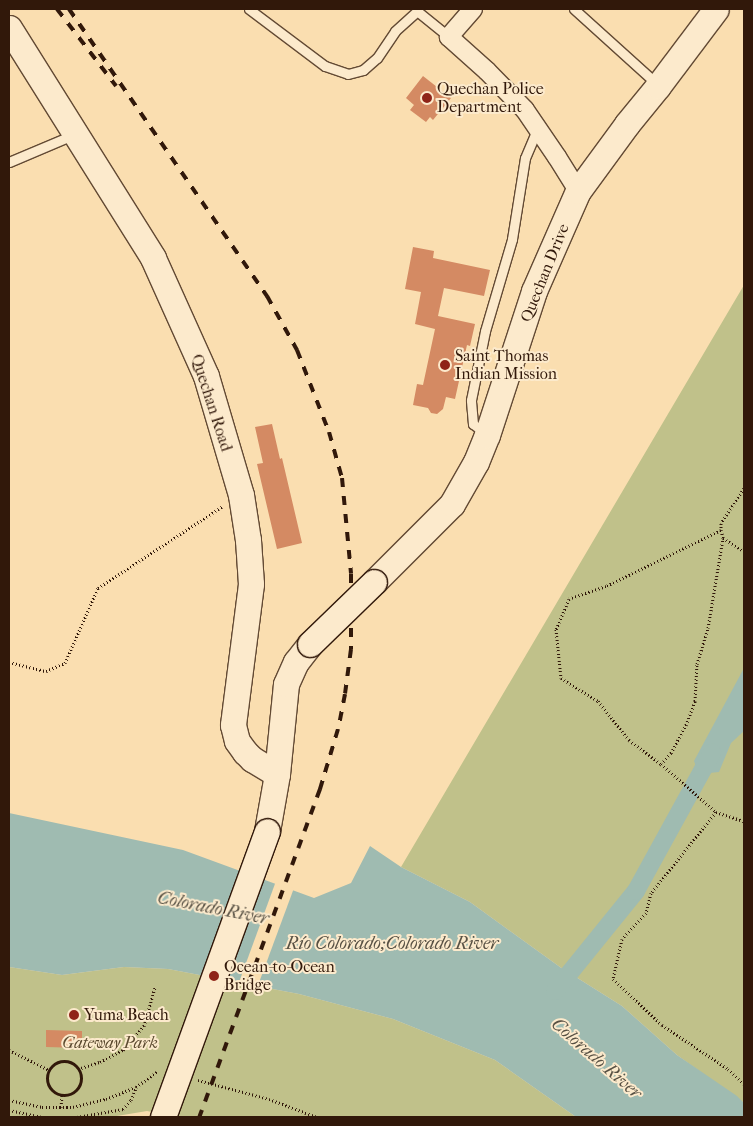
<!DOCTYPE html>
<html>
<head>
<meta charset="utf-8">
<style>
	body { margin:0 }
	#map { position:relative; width:753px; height:1126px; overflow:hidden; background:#fadeb0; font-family:"IM FELL French Canon",serif }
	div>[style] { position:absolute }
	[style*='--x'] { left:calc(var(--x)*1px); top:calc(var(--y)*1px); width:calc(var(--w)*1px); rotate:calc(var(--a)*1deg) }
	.green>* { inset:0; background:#c0c18a }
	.water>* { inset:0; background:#9fbbb1 }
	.pier>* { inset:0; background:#fadeb0 }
	.canal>* { height:18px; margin:-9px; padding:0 9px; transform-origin:9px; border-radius:9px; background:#9fbbb1 }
	.building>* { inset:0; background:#d48a63 }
	.path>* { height:3px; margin-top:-1.5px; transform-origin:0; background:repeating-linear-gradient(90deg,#31180a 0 1px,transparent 0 3.5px) }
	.path>.ring { margin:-1.5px; padding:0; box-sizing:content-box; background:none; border:3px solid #31180a; border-radius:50% }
	.roads { filter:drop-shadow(1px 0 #634a34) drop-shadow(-1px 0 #634a34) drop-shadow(0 1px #634a34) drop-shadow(0 -1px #634a34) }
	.lane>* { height:9px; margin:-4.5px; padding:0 4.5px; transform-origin:4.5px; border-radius:4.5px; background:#fceacc }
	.street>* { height:18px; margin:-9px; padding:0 9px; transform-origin:9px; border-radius:9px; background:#fceacc }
	.secondary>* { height:25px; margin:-12.5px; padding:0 12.5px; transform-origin:12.5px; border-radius:12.5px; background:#fceacc }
	.rail>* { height:4px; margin-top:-2px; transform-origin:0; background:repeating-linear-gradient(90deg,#31180a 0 9px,transparent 0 18px) }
	.bridges { filter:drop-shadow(1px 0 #31180a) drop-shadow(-1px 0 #31180a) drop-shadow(0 1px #31180a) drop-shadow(0 -1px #31180a) }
	.secondary-bridge>* { height:25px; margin:-12.5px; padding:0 12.5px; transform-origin:12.5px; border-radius:12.5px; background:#fceacc }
	.dots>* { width:14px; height:14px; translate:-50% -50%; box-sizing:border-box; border:2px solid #fceacc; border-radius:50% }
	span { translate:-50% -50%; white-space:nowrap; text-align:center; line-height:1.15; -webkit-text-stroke:4px #fceacc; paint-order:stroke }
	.poi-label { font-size:16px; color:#31180a }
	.left { translate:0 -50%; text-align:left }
	.street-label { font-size:16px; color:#31180a }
	.park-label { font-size:16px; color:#5c4b30; font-style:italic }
	.water-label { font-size:18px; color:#585144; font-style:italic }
	.frame { position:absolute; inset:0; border:10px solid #31180a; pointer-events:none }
</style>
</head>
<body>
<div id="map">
	<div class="green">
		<i style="clip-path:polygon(744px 285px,744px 1103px,677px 1055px,622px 1006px,560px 967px,470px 902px,401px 867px)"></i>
		<i style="clip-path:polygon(9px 967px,62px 975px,124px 967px,168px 969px,299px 994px,393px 1019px,495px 1060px,576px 1117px,176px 1117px,147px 1111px,111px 1117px,9px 1117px)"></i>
	</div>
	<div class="water">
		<i style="clip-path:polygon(744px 668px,744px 731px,731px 743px,719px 772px,699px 774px,694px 761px)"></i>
		<i style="clip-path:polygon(9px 813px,183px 850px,314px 898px,351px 883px,370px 846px,401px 867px,470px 902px,560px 967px,622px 1006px,677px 1055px,737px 1096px,744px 1103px,744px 1117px,576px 1117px,495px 1060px,393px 1019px,299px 994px,168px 969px,124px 967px,62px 975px,9px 967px)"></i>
	</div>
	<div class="pier">
		<i style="clip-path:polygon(276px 881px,294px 888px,257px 988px,238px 985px)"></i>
	</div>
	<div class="canal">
		<i style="--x:555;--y:991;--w:129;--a:-51"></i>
		<i style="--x:636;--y:891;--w:158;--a:-61.2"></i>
	</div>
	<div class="building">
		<i style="clip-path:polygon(423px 76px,451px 98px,433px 120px,430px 117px,426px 122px,410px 110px,414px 105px,406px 98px)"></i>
		<i style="clip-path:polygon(413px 247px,434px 251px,433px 258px,490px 270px,484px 296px,444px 288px,438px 316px,475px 324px,470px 346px,467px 345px,455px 399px,446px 397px,443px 409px,437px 414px,431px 413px,428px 408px,413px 405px,417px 384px,423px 385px,435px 329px,415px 324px,421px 292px,405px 289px)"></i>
		<i style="clip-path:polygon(272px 424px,280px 459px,282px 458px,302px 543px,277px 549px,257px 464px,263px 463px,255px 427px)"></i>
		<i style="clip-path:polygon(46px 1030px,82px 1031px,82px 1048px,46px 1047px)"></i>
	</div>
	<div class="path">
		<i style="--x:744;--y:488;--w:42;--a:123.3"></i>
		<i style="--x:721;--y:523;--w:7;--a:90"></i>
		<i style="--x:721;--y:530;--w:8;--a:76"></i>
		<i style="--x:723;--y:538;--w:25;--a:32"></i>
		<i style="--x:721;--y:530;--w:128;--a:154"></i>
		<i style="--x:606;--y:586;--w:39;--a:161"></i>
		<i style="--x:569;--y:599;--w:33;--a:113"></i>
		<i style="--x:556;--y:629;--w:49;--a:84.2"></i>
		<i style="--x:561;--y:678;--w:44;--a:31.9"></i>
		<i style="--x:598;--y:701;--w:50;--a:51.5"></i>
		<i style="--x:629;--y:740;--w:40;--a:37"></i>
		<i style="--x:661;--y:764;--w:73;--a:41.1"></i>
		<i style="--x:716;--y:812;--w:29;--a:18"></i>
		<i style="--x:9;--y:662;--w:38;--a:14"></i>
		<i style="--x:46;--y:671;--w:21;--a:-23"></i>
		<i style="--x:65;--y:663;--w:82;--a:-66.3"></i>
		<i style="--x:98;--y:588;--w:149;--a:-33.3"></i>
		<i style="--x:661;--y:764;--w:15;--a:-48"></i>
		<i style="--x:671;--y:753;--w:32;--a:-62"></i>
		<i style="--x:686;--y:725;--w:26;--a:-69"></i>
		<i style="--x:695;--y:701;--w:37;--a:-87"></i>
		<i style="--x:697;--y:664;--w:38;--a:-73"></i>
		<i style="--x:708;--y:628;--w:91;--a:-80.5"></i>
		<i style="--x:716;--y:812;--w:104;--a:128.7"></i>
		<i style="--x:651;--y:893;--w:21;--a:104"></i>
		<i style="--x:646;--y:913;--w:35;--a:133"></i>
		<i style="--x:622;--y:939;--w:41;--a:102.7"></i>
		<i style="--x:613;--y:979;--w:67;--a:43.2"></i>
		<i style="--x:662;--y:1025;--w:79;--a:33.7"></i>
		<i style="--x:728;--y:1069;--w:22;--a:43"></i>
		<i style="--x:9;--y:1050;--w:45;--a:26.6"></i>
		<i class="ring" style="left:47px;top:1061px;width:31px;height:31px"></i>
		<i style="--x:78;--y:1069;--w:23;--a:-18"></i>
		<i style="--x:100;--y:1062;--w:26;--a:-28"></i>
		<i style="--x:123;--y:1050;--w:32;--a:-49"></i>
		<i style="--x:144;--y:1026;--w:41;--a:-74.2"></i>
		<i style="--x:198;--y:1080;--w:73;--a:15"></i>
		<i style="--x:269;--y:1099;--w:51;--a:20.6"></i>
		<i style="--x:9;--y:1100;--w:34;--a:12"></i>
		<i style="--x:42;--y:1107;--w:31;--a:0"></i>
		<i style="--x:73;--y:1107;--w:34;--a:-14"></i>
		<i style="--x:106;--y:1099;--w:32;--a:-22"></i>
		<i style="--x:136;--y:1087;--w:26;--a:-36"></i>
		<i style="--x:61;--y:1107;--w:12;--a:-85"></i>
		<i style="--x:9;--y:1110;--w:35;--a:12"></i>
		<i style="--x:77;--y:1117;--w:47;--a:-9.9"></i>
		<i style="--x:123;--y:1109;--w:12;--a:-48"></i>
		<i style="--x:131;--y:1100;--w:13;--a:-67"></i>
	</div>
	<div class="roads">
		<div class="lane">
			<i style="--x:249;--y:9;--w:95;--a:36.9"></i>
			<i style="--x:325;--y:66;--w:24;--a:19"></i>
			<i style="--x:348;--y:74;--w:16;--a:-15"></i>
			<i style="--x:363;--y:70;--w:18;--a:-41"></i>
			<i style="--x:377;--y:58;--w:32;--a:-56"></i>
			<i style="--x:395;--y:31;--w:30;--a:-42"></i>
			<i style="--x:417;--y:11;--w:41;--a:39.1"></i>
			<i style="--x:574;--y:9;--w:112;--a:42.1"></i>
			<i style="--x:9;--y:162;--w:69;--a:-22.9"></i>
			<i style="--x:485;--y:433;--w:15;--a:-143"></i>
			<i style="--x:473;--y:424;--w:24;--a:-95"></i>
			<i style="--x:471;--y:400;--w:70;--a:-78.5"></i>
			<i style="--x:485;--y:331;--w:96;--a:-73.6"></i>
			<i style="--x:512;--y:239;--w:82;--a:-80.9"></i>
			<i style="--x:525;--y:158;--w:33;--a:-67"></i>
		</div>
		<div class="street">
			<i style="--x:473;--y:9;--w:37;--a:131"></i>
			<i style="--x:449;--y:37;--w:51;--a:41.8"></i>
			<i style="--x:487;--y:71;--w:54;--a:45.7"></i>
			<i style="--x:525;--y:110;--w:57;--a:55.8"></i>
			<i style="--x:557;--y:157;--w:40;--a:58"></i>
		</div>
		<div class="secondary">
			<i style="--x:9;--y:28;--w:271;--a:57.9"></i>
			<i style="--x:153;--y:258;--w:129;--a:65.8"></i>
			<i style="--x:206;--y:376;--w:124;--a:73.6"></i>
			<i style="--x:241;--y:495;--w:46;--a:81.2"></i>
			<i style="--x:248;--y:540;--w:44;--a:86.1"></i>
			<i style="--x:251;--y:584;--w:142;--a:97.3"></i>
			<i style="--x:233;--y:725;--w:16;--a:76"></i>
			<i style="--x:237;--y:741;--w:14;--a:54"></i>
			<i style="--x:245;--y:752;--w:10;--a:45"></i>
			<i style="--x:252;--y:759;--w:29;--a:31"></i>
			<i style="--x:374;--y:582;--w:110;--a:-45"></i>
			<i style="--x:452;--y:504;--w:48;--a:-60.3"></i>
			<i style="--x:476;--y:462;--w:29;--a:-68"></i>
			<i style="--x:487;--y:435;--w:151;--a:-71.9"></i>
			<i style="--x:534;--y:291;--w:109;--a:-66.3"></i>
			<i style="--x:578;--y:191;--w:83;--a:-53.8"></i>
			<i style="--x:627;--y:124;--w:49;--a:-50.8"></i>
			<i style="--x:658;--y:86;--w:96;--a:-53"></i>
			<i style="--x:267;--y:831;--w:58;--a:-80"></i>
			<i style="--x:277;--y:774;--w:90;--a:-84.3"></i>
			<i style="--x:286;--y:684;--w:24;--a:-66"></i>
			<i style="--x:296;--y:662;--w:23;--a:-52"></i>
		</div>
	</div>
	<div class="rail">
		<i style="--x:57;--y:9;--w:97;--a:52.5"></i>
		<i style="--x:69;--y:9;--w:349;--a:55.4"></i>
		<i style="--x:267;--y:296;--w:62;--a:60.9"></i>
		<i style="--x:297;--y:350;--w:88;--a:68.7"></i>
		<i style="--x:329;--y:432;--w:48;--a:74.2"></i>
		<i style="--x:342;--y:478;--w:96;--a:84.6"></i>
		<i style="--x:351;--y:574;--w:75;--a:90"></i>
		<i style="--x:351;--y:649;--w:45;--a:97.6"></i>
		<i style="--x:345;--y:694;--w:36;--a:101"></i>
		<i style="--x:338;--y:729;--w:63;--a:106.7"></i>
		<i style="--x:320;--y:789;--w:350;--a:110.2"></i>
	</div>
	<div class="bridges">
		<div class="secondary-bridge">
			<i style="--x:310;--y:644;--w:89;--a:-44.1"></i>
			<i style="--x:163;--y:1117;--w:304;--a:-70"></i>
		</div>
	</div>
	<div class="dots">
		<i style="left:427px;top:98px;background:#8f2418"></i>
		<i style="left:445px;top:365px;background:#8f2418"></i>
		<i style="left:214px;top:976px;background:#8f2418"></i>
		<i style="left:74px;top:1015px;background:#8f2418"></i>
	</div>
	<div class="poi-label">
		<span class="left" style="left:437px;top:98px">Quechan Police<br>Department</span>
		<span class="left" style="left:455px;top:365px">Saint Thomas<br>Indian Mission</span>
		<span class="left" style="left:224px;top:976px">Ocean-to-Ocean<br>Bridge</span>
		<span class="left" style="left:84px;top:1015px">Yuma Beach</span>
	</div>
	<div class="street-label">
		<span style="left:545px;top:273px;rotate:-68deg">Quechan Drive</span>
		<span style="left:211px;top:403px;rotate:72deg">Quechan Road</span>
	</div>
	<div class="park-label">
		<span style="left:110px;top:1043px">Gateway Park</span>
	</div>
	<div class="water-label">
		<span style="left:213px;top:909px;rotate:11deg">Colorado River</span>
		<span style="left:392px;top:944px">Río Colorado;Colorado River</span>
		<span style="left:596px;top:1059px;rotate:41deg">Colorado River</span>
	</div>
	<div class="frame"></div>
</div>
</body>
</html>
